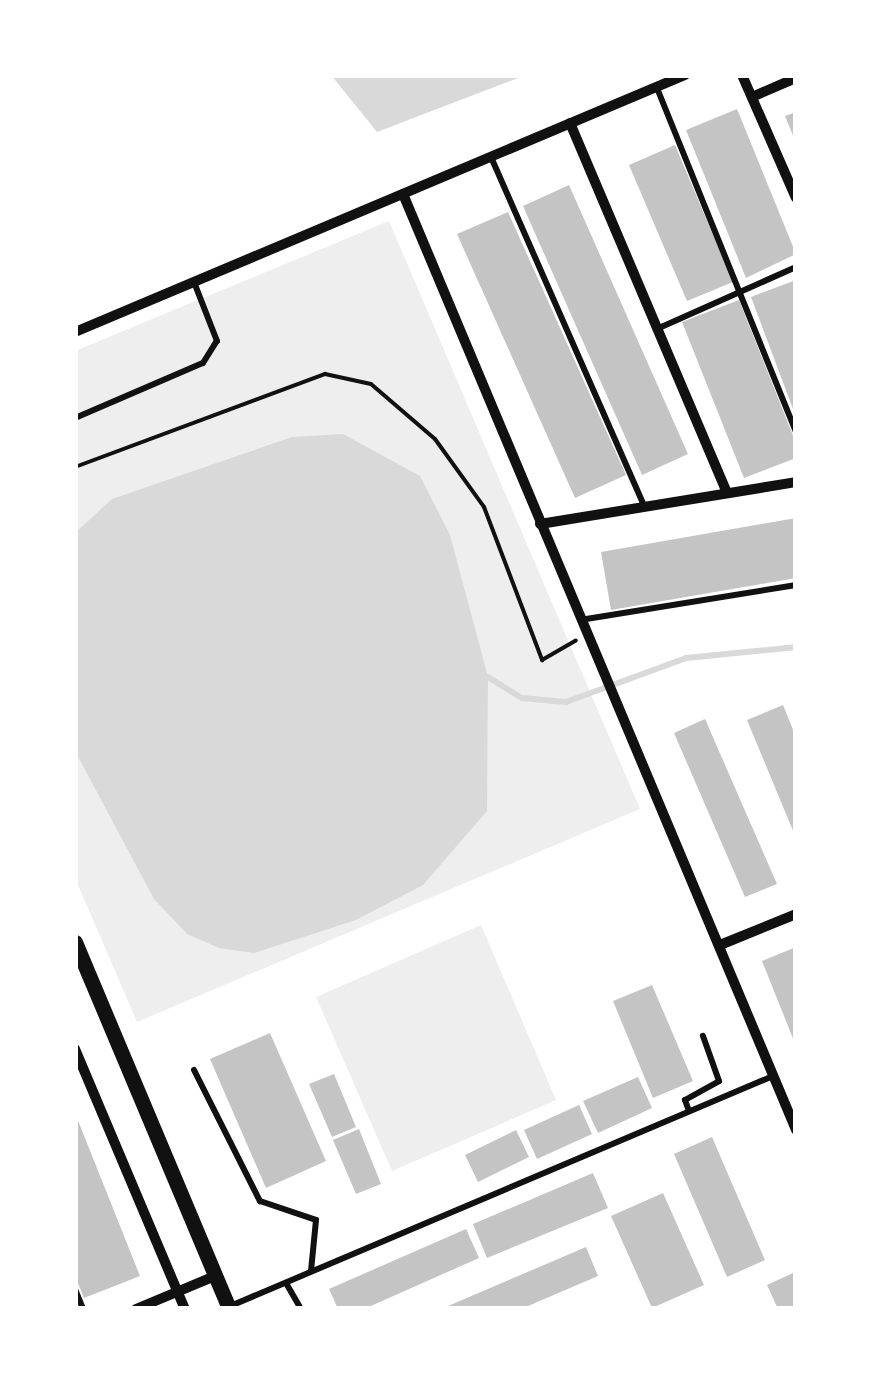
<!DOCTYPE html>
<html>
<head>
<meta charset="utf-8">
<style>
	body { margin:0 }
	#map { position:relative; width:871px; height:1384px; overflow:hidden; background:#fff; font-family:"IBM Plex Serif",serif }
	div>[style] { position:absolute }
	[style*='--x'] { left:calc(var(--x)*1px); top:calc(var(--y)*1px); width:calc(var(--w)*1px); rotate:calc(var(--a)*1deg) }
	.green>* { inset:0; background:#eee }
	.water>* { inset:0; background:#d9d9d9 }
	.stream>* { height:6px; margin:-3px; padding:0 3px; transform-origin:3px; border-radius:3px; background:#d9d9d9 }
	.building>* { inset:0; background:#c4c4c4 }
	.path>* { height:4px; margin:-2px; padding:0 2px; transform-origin:2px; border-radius:2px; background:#111 }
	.service>* { height:6px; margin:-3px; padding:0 3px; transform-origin:3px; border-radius:3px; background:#111 }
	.minor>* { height:10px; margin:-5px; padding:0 5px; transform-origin:5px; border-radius:5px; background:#111 }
	.tertiary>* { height:15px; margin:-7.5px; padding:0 7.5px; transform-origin:7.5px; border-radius:7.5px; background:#111 }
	span { translate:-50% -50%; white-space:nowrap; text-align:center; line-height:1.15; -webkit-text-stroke:10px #fff; paint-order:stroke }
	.frame { position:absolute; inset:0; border:78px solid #fff; pointer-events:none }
</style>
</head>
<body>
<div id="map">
	<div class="green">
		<i style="clip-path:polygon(389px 221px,640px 809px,137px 1022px,75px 878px,75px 351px)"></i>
		<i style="clip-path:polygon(481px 925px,556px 1100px,392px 1171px,316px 997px)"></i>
	</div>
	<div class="water">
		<i style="clip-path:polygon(331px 75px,526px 75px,377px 132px)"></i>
		<i style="clip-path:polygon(343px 434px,420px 476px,450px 535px,488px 677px,487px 811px,423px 885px,356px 920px,254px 953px,219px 948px,187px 934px,154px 899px,75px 751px,75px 533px,112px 499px,292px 437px)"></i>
	</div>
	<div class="stream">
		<i style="--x:488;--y:677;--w:40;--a:32"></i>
		<i style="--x:522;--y:698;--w:44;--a:5.2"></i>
		<i style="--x:566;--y:702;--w:128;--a:-20.1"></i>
		<i style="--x:686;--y:658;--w:111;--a:-5.7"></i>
	</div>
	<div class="building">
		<i style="clip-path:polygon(737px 109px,796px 254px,746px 278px,686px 130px)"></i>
		<i style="clip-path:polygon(796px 112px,796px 143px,785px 116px)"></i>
		<i style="clip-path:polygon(675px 145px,733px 282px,687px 301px,629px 165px)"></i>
		<i style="clip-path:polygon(569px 185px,688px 454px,642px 475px,523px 206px)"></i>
		<i style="clip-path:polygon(508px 212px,626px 475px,575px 498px,457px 234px)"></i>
		<i style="clip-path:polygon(796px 280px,796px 417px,751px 297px)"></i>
		<i style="clip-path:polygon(739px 300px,796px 443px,796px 458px,744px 478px,682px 322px)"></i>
		<i style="clip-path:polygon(796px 518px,796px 578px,611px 610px,601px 552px)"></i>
		<i style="clip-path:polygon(783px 705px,796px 737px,796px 838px,747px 720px)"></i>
		<i style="clip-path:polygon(705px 719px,777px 884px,745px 897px,674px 733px)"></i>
		<i style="clip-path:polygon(796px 947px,796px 1046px,762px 961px)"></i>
		<i style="clip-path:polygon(652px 985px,693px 1081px,653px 1098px,613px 1001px)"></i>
		<i style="clip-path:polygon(270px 1033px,326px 1161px,266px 1188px,210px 1059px)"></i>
		<i style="clip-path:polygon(334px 1074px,356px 1127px,332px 1137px,309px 1084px)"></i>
		<i style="clip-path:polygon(638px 1077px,652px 1108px,598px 1133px,583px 1101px)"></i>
		<i style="clip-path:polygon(579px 1105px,592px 1134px,537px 1159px,524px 1130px)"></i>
		<i style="clip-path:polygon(75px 1113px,140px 1276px,84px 1298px,75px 1276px)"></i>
		<i style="clip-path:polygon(359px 1129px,381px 1184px,356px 1194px,333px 1140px)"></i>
		<i style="clip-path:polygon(516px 1130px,529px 1157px,478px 1182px,465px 1155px)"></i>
		<i style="clip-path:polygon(712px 1137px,765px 1260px,727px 1277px,674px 1154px)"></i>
		<i style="clip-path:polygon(593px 1173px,608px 1208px,487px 1258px,473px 1224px)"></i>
		<i style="clip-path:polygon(663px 1193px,704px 1285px,652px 1308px,611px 1216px)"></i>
		<i style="clip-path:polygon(466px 1229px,479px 1258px,364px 1309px,338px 1309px,329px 1289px)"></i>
		<i style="clip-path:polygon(586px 1247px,598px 1276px,521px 1309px,441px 1309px)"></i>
		<i style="clip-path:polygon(793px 1273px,796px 1309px,778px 1309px,767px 1285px)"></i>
	</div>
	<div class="path">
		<i style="--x:75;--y:467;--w:267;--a:-20.4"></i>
		<i style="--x:325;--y:374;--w:47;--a:12.3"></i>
		<i style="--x:371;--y:384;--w:84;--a:40.7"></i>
		<i style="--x:435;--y:439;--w:84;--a:54.2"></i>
		<i style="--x:484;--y:507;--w:164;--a:69.2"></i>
		<i style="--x:542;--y:660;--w:39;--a:-30"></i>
	</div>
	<div class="service">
		<i style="--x:657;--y:88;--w:371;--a:68"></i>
		<i style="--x:491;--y:157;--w:382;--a:66.3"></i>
		<i style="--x:659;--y:328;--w:150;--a:-24"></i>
		<i style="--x:75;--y:418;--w:139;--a:-23.3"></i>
		<i style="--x:203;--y:363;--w:26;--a:-58"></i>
		<i style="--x:217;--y:341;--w:63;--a:-111.3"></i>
		<i style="--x:580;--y:620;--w:219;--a:-9.2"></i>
		<i style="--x:194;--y:1070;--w:147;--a:63.3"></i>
		<i style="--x:260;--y:1201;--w:59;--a:18.7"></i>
		<i style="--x:316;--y:1220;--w:51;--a:95.6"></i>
		<i style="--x:689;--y:1111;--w:12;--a:-110"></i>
		<i style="--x:685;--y:1100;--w:39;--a:-29"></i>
		<i style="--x:719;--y:1081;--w:48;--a:-109.6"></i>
		<i style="--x:286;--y:1283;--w:30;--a:60"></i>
		<i style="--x:75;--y:1289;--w:22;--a:68"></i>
		<i style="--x:228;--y:1307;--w:592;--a:-22.97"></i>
	</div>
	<div class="minor">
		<i style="--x:742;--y:75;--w:134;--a:66.3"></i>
		<i style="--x:752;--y:97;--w:48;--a:-23.4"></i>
		<i style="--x:570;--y:123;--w:402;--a:67"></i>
		<i style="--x:403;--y:194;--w:1015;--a:67.22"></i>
		<i style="--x:75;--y:332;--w:662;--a:-22.85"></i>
		<i style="--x:540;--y:524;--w:259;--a:-9.3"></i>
		<i style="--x:720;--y:945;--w:82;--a:-22.2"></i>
		<i style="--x:75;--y:1049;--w:282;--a:67.1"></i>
		<i style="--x:136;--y:1309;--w:86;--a:-22.7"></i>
	</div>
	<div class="tertiary">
		<i style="--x:75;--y:942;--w:398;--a:67.2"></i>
	</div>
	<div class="frame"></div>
</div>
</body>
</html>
